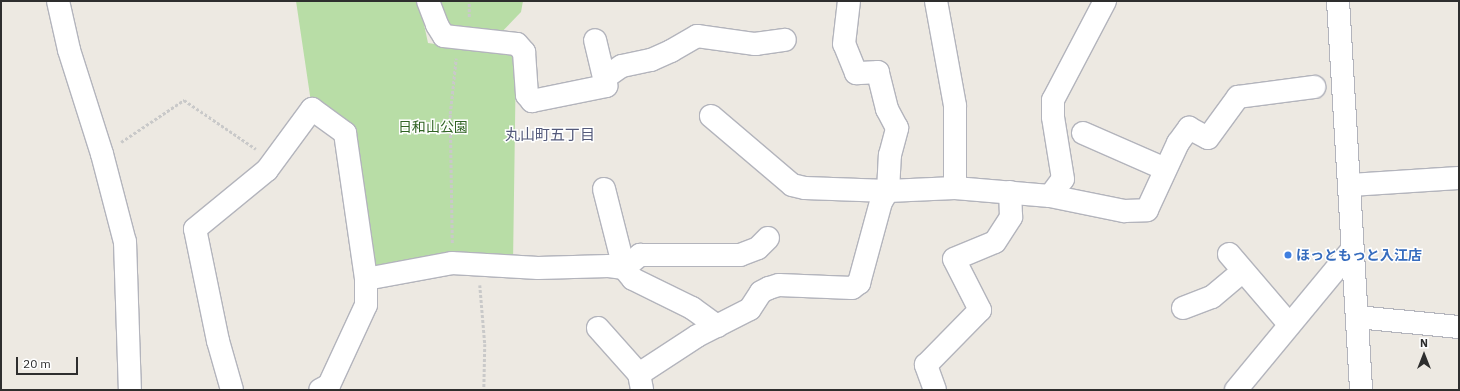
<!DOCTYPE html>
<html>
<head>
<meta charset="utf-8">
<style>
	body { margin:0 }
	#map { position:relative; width:1460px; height:391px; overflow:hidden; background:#ede9e2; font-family:"IBM Plex Sans","Noto Sans JP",sans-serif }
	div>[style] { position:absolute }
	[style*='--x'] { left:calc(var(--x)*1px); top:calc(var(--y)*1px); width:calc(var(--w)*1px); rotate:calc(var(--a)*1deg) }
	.green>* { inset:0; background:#b8dda6 }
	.path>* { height:2.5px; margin-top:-1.25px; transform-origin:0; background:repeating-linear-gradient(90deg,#c9c9c9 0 3px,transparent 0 5px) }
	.roads { filter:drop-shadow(1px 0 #b3b4bc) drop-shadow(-1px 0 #b3b4bc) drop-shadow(0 1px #b3b4bc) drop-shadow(0 -1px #b3b4bc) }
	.minor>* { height:22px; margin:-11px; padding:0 11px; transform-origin:11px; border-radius:11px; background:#fff }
	.dots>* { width:11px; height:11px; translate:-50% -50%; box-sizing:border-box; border:2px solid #fff; border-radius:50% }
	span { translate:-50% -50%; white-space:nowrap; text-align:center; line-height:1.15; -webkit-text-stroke:3px #fff; paint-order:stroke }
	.park-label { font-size:14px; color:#316424 }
	.shop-label { font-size:14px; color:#366cbe; font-weight:700 }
	.left { translate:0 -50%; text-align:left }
	.neighbourhood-label { font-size:15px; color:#53597a }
	.frame { position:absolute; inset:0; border:2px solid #2e2e2e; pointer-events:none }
	.north { position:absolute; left:1404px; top:335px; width:40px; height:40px; -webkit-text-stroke:3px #fff; paint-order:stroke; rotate:0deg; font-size:11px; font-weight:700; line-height:16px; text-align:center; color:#2e2e2e }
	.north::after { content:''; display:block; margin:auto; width:14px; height:18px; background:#2e2e2e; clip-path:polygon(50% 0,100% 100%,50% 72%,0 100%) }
	.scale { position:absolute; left:16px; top:357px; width:62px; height:18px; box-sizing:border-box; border:2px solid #2e2e2e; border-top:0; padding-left:5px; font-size:12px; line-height:14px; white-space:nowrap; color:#2e2e2e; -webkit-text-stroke:3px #fff; paint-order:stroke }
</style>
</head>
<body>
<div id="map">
	<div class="green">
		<i style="clip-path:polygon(296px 1px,419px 1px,428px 43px,516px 56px,513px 264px,371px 269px,350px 132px,312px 109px)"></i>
		<i style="clip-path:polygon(428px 1px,523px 1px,521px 12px,492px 42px,452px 38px)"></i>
	</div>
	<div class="path">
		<i style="--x:469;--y:17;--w:16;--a:-90"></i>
		<i style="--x:121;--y:142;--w:76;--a:-33.7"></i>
		<i style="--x:184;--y:100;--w:87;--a:34.2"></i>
		<i style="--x:452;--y:243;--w:129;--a:-90.9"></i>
		<i style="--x:450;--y:114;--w:56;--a:-83.9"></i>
		<i style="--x:480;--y:285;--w:59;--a:85.2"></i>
		<i style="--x:485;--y:344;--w:46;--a:91.2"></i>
	</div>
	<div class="roads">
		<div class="minor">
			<i style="--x:58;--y:1;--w:50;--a:77.3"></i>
			<i style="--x:69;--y:50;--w:109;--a:72.4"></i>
			<i style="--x:102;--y:154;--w:91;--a:75.4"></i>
			<i style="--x:125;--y:242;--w:148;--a:88.1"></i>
			<i style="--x:428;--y:1;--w:26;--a:69"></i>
			<i style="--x:437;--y:25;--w:13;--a:58"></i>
			<i style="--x:444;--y:36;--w:73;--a:6.3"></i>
			<i style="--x:517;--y:44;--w:11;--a:49"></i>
			<i style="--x:524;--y:52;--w:43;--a:86"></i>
			<i style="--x:527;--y:95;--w:8;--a:50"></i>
			<i style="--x:532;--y:101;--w:76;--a:-11.5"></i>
			<i style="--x:606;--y:86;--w:47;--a:-103.4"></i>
			<i style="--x:936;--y:1;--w:107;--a:79.7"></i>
			<i style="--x:955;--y:106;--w:82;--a:90"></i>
			<i style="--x:1338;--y:1;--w:390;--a:86.6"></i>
			<i style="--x:606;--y:77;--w:19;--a:-35"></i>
			<i style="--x:622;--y:66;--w:30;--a:-12"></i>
			<i style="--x:651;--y:60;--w:22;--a:-24"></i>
			<i style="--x:671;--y:51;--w:30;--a:-30"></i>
			<i style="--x:697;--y:36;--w:59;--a:7.9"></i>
			<i style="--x:755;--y:44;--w:30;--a:-8"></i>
			<i style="--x:711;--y:116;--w:106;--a:40.4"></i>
			<i style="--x:792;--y:185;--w:13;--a:13"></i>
			<i style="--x:805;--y:188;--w:83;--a:2.1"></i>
			<i style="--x:888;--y:191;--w:67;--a:-2.6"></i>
			<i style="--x:955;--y:188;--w:95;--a:4.8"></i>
			<i style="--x:1050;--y:196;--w:21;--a:-53"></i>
			<i style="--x:1063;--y:179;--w:63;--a:-99.2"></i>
			<i style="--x:1053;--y:117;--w:17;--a:-90"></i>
			<i style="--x:1053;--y:100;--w:112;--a:-62.3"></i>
			<i style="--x:1083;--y:133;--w:90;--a:23.7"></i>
			<i style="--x:1350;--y:185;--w:109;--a:-3.7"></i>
			<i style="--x:604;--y:189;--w:81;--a:75.8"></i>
			<i style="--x:624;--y:268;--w:14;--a:51"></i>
			<i style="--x:633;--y:279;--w:66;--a:26.2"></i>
			<i style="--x:692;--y:308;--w:31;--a:36"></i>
			<i style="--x:1050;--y:196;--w:76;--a:11.5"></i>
			<i style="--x:1124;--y:211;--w:23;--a:-2"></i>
			<i style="--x:1147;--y:210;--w:74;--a:-65.2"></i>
			<i style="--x:1178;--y:143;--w:19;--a:-54"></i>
			<i style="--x:1189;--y:128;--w:21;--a:28"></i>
			<i style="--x:1208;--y:138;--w:51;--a:-53.8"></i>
			<i style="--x:1238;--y:97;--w:77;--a:-7.5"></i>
			<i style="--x:1229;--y:254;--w:92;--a:49.4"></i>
			<i style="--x:366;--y:279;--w:87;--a:-10.5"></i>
			<i style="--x:452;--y:263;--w:86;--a:3.3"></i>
			<i style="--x:538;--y:268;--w:71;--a:-1.6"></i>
			<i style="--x:609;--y:266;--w:15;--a:8"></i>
			<i style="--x:624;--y:268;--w:21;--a:-39"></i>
			<i style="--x:640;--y:255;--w:100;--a:0"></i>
			<i style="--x:740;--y:255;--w:19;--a:-21"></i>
			<i style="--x:758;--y:248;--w:14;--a:-45"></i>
			<i style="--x:1183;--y:308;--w:31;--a:-21"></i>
			<i style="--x:1212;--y:297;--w:39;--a:-40"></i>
			<i style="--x:1357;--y:317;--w:102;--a:5.6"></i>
			<i style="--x:598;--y:328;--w:62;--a:48.3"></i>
			<i style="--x:639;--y:374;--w:16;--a:79"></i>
			<i style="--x:639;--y:374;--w:69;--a:-33.2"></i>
			<i style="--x:697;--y:336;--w:59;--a:-27"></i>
			<i style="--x:750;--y:309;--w:20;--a:-57"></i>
			<i style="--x:761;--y:292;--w:9;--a:-27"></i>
			<i style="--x:769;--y:288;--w:10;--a:-17"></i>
			<i style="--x:779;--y:285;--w:73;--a:2.4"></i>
			<i style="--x:852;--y:288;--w:9;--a:-36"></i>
			<i style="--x:859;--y:283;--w:84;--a:-74.8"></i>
			<i style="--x:881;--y:202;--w:13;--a:-58"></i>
			<i style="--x:888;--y:191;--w:36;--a:-87"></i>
			<i style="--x:890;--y:155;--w:28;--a:-75"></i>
			<i style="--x:897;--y:128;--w:21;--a:-118"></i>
			<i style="--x:887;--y:109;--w:38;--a:-104"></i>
			<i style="--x:878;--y:72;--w:22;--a:177"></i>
			<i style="--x:856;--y:73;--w:31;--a:-112"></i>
			<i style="--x:844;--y:44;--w:43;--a:-83.4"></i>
			<i style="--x:232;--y:390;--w:51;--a:-105.9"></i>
			<i style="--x:218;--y:341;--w:114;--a:-101.6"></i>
			<i style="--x:195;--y:229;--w:93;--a:-39.3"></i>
			<i style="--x:267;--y:170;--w:76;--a:-53.6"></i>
			<i style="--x:312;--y:109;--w:41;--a:36"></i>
			<i style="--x:345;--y:133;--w:148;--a:81.8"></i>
			<i style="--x:366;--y:279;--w:26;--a:90"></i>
			<i style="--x:366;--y:305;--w:88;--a:114.8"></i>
			<i style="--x:329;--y:385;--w:10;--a:151"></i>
			<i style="--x:935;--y:390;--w:27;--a:-110"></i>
			<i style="--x:926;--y:365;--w:77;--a:-45.5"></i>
			<i style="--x:980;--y:310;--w:57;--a:-117"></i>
			<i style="--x:954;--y:259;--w:44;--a:-22.5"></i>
			<i style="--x:995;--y:242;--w:30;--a:-57"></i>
			<i style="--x:1011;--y:217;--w:25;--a:-92"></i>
			<i style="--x:1236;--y:390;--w:182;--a:-50.4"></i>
		</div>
	</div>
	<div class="dots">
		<i style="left:1288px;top:255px;background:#3f7fe0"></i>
	</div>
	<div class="park-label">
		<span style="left:433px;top:127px">日和山公園</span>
	</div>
	<div class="shop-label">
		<span class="left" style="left:1296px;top:255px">ほっともっと入江店</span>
	</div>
	<div class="neighbourhood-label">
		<span style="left:550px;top:135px">丸山町五丁目</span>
	</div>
	<div class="frame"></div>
	<div class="north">N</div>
	<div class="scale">20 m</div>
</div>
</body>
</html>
